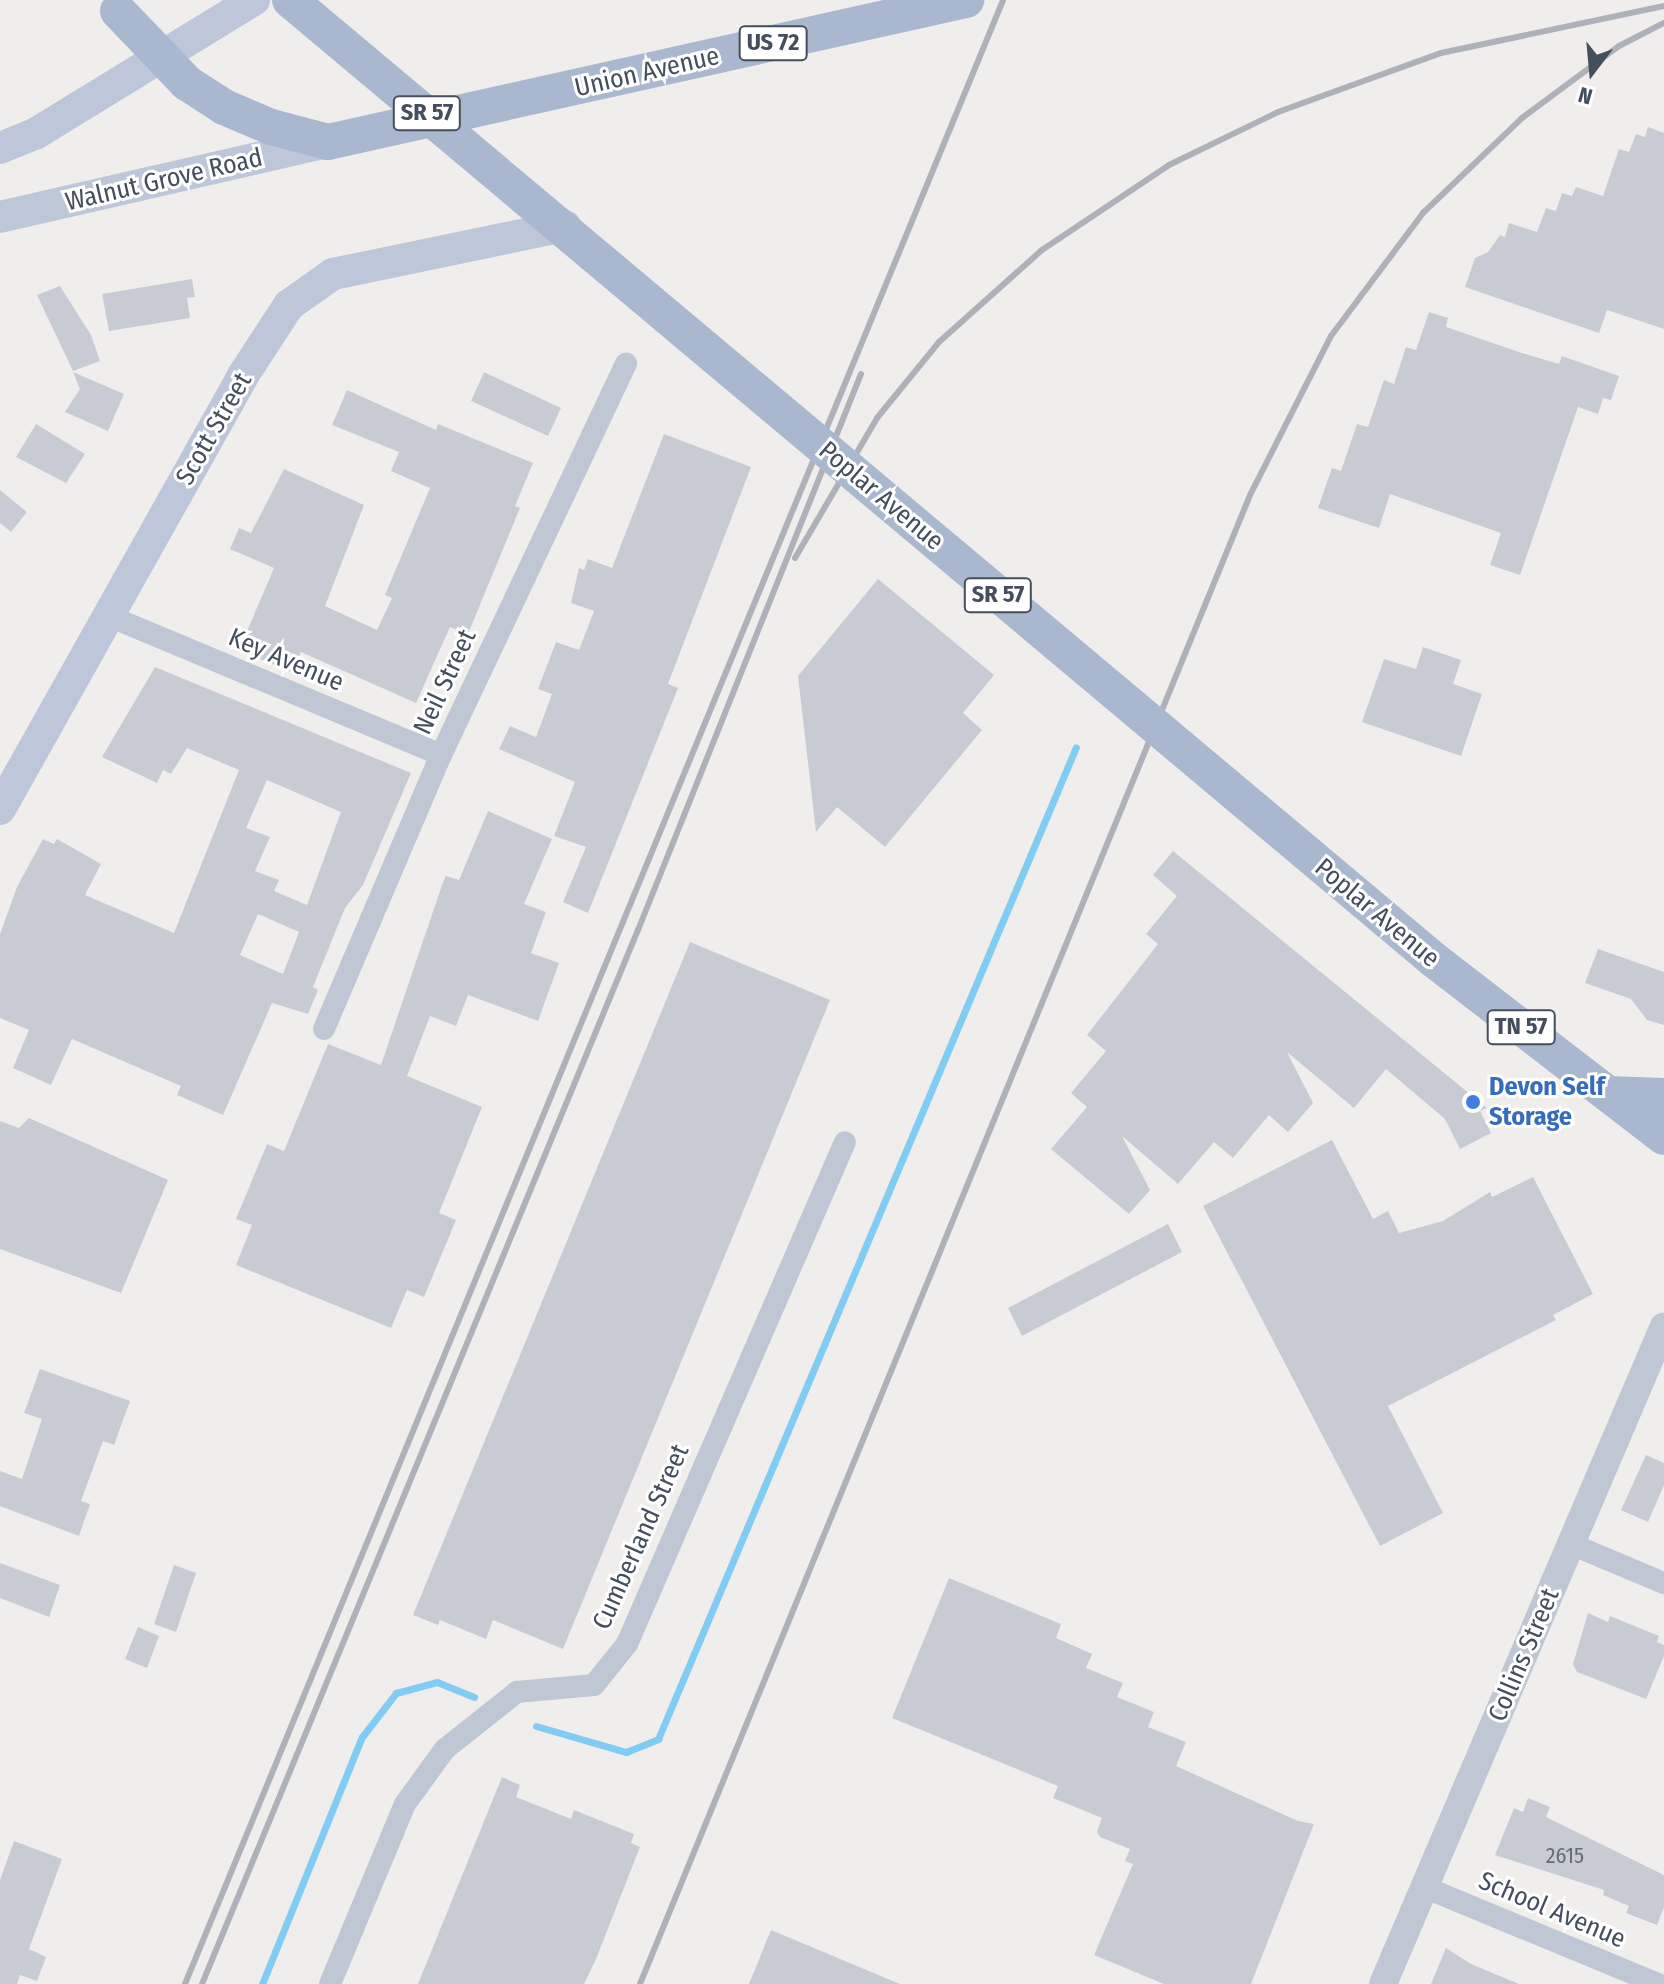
<!DOCTYPE html>
<html>
<head>
<meta charset="utf-8">
<style>
	body { margin:0 }
	#map { position:relative; width:1664px; height:1984px; overflow:hidden; background:#f0eeed; font-family:"Fira Sans Condensed",sans-serif }
	div>[style] { position:absolute }
	[style*='--x'] { left:calc(var(--x)*1px); top:calc(var(--y)*1px); width:calc(var(--w)*1px); rotate:calc(var(--a)*1deg) }
	.stream>* { height:7px; margin:-3.5px; padding:0 3.5px; transform-origin:3.5px; border-radius:3.5px; background:#80ccf3 }
	.building>* { inset:0; background:#c9cbd4 }
	.minor>* { height:22px; margin:-11px; padding:0 11px; transform-origin:11px; border-radius:11px; background:#bfc7d4 }
	.tertiary>* { height:28px; margin:-14px; padding:0 14px; transform-origin:14px; border-radius:14px; background:#bfc7d4 }
	.secondary>* { height:32px; margin:-16px; padding:0 16px; transform-origin:16px; border-radius:16px; background:#bec7d9 }
	.primary>* { height:36px; margin:-18px; padding:0 18px; transform-origin:18px; border-radius:18px; background:#aab8cf }
	.rail>* { height:6px; margin:-3px; padding:0 3px; transform-origin:3px; border-radius:3px; background:#afb1b9 }
	.primary-bridge>* { height:36px; margin:-18px; padding:0 18px; transform-origin:18px; border-radius:18px; background:#aab8cf }
	.dots>* { width:22px; height:22px; translate:-50% -50%; box-sizing:border-box; border:4px solid #fff; border-radius:50% }
	span { translate:-50% -50%; white-space:nowrap; text-align:center; line-height:1.15; -webkit-text-stroke:6px #fff; paint-order:stroke }
	.number-label { font-size:22px; color:#656d7b }
	.number-label span { -webkit-text-stroke-width:0 }
	.shield-label span { padding:2px 6px; background:#fff; border:2px solid; border-radius:6px; -webkit-text-stroke-width:0 }
	.shield-label { font-size:24px; color:#444e5d; font-weight:700 }
	.street-label { font-size:26px; color:#444e5d }
	.shop-label { font-size:26px; color:#366cbe; font-weight:700 }
	.left { translate:0 -50%; text-align:left }
	.north { position:absolute; left:1552px; top:32px; width:80px; height:80px; -webkit-text-stroke:6px #fff; paint-order:stroke; rotate:196deg; font-size:22px; font-weight:700; line-height:32px; text-align:center; color:#444e5d }
	.north::after { content:''; display:block; margin:auto; width:28px; height:36px; background:#444e5d; clip-path:polygon(50% 0,100% 100%,50% 72%,0 100%) }
</style>
</head>
<body>
<div id="map">
	<div class="stream">
		<i style="--x:536;--y:1726;--w:94;--a:16.1"></i>
		<i style="--x:626;--y:1752;--w:35;--a:-22"></i>
		<i style="--x:658;--y:1739;--w:1076;--a:-67.15"></i>
		<i style="--x:262;--y:1984;--w:266;--a:-68"></i>
		<i style="--x:362;--y:1737;--w:56;--a:-52.3"></i>
		<i style="--x:396;--y:1693;--w:42;--a:-15"></i>
		<i style="--x:437;--y:1682;--w:40;--a:22"></i>
	</div>
	<div class="building">
		<i style="clip-path:polygon(1648px 127px,1664px 133px,1664px 329px,1607px 310px,1599px 333px,1465px 287px,1475px 258px,1488px 252px,1500px 235px,1505px 237px,1509px 223px,1537px 232px,1546px 208px,1556px 211px,1562px 193px,1572px 196px,1576px 187px,1603px 196px,1619px 149px,1629px 152px,1636px 134px,1645px 137px)"></i>
		<i style="clip-path:polygon(192px 279px,195px 297px,187px 298px,190px 318px,109px 331px,102px 294px)"></i>
		<i style="clip-path:polygon(60px 286px,91px 335px,100px 361px,73px 371px,37px 295px)"></i>
		<i style="clip-path:polygon(1429px 312px,1448px 318px,1446px 327px,1522px 353px,1559px 364px,1562px 356px,1619px 376px,1611px 400px,1603px 398px,1598px 414px,1578px 407px,1520px 575px,1490px 565px,1501px 533px,1390px 494px,1379px 528px,1318px 508px,1332px 468px,1341px 471px,1357px 424px,1368px 427px,1384px 380px,1394px 384px,1406px 347px,1416px 350px)"></i>
		<i style="clip-path:polygon(73px 372px,124px 394px,108px 431px,65px 412px,80px 389px)"></i>
		<i style="clip-path:polygon(484px 372px,561px 408px,548px 436px,471px 401px)"></i>
		<i style="clip-path:polygon(347px 390px,436px 430px,438px 424px,533px 463px,515px 506px,520px 508px,470px 629px,467px 634px,450px 627px,416px 703px,301px 652px,291px 672px,239px 650px,274px 568px,230px 549px,239px 528px,251px 533px,284px 469px,364px 505px,325px 606px,377px 630px,392px 598px,385px 595px,430px 488px,391px 471px,399px 452px,332px 425px)"></i>
		<i style="clip-path:polygon(36px 424px,85px 454px,66px 483px,16px 457px)"></i>
		<i style="clip-path:polygon(664px 434px,751px 467px,668px 684px,678px 688px,588px 913px,563px 902px,586px 847px,554px 836px,575px 782px,499px 749px,510px 726px,536px 737px,552px 694px,538px 689px,556px 642px,579px 650px,594px 611px,571px 603px,579px 568px,584px 570px,588px 559px,612px 568px)"></i>
		<i style="clip-path:polygon(0 490px,27px 512px,11px 532px,0 523px)"></i>
		<i style="clip-path:polygon(878px 579px,994px 675px,963px 713px,982px 730px,885px 847px,837px 807px,816px 832px,798px 676px)"></i>
		<i style="clip-path:polygon(1423px 647px,1461px 660px,1453px 684px,1482px 694px,1461px 756px,1362px 722px,1384px 659px,1416px 669px)"></i>
		<i style="clip-path:polygon(evenodd,155px 667px,411px 773px,363px 885px,345px 908px,313px 987px,318px 990px,308px 1014px,272px 1003px,223px 1115px,177px 1095px,181px 1086px,72px 1039px,51px 1085px,13px 1068px,29px 1030px,0 1018px,0 934px,17px 887px,43px 839px,54px 844px,57px 839px,101px 864px,85px 895px,174px 933px,239px 770px,187px 748px,171px 774px,163px 770px,157px 783px,102px 757px,155px 667px,267px 780px,341px 812px,307px 905px,274px 891px,279px 880px,255px 871px,270px 837px,246px 828px,267px 780px,155px 667px,258px 914px,299px 932px,283px 974px,240px 955px,258px 914px)"></i>
		<i style="clip-path:polygon(488px 811px,552px 839px,524px 904px,546px 912px,531px 953px,559px 963px,538px 1021px,468px 995px,456px 1026px,430px 1016px,407px 1076px,482px 1107px,439px 1213px,456px 1220px,424px 1297px,407px 1290px,391px 1328px,236px 1265px,252px 1225px,236px 1219px,267px 1144px,284px 1151px,328px 1044px,381px 1065px,442px 885px,446px 876px,459px 880px)"></i>
		<i style="clip-path:polygon(1173px 851px,1487px 1108px,1480px 1111px,1491px 1133px,1460px 1149px,1445px 1119px,1386px 1069px,1354px 1108px,1287px 1052px,1313px 1103px,1288px 1132px,1269px 1115px,1233px 1158px,1214px 1142px,1178px 1184px,1122px 1136px,1150px 1190px,1129px 1214px,1051px 1149px,1087px 1107px,1071px 1093px,1106px 1051px,1087px 1035px,1158px 944px,1146px 934px,1177px 896px,1153px 875px)"></i>
		<i style="clip-path:polygon(690px 942px,830px 1000px,563px 1649px,493px 1620px,486px 1639px,440px 1620px,438px 1625px,413px 1615px)"></i>
		<i style="clip-path:polygon(1598px 949px,1664px 972px,1664px 1025px,1647px 1020px,1631px 999px,1585px 983px)"></i>
		<i style="clip-path:polygon(29px 1118px,168px 1180px,121px 1293px,0 1249px,0 1121px,19px 1128px)"></i>
		<i style="clip-path:polygon(1332px 1140px,1373px 1219px,1388px 1211px,1399px 1233px,1443px 1221px,1490px 1192px,1492px 1197px,1533px 1177px,1593px 1294px,1553px 1315px,1556px 1320px,1388px 1406px,1443px 1513px,1380px 1546px,1203px 1206px)"></i>
		<i style="clip-path:polygon(1168px 1224px,1182px 1252px,1022px 1336px,1008px 1308px)"></i>
		<i style="clip-path:polygon(40px 1369px,130px 1401px,114px 1445px,103px 1441px,81px 1501px,90px 1504px,79px 1536px,0 1506px,0 1471px,22px 1479px,42px 1419px,24px 1413px)"></i>
		<i style="clip-path:polygon(1646px 1455px,1664px 1463px,1664px 1485px,1648px 1522px,1621px 1510px)"></i>
		<i style="clip-path:polygon(0 1563px,60px 1585px,49px 1617px,0 1598px)"></i>
		<i style="clip-path:polygon(174px 1565px,196px 1573px,176px 1632px,154px 1624px)"></i>
		<i style="clip-path:polygon(949px 1578px,1061px 1624px,1056px 1638px,1092px 1654px,1086px 1668px,1123px 1683px,1117px 1697px,1154px 1712px,1148px 1727px,1186px 1742px,1176px 1766px,1298px 1821px,1314px 1824px,1251px 1984px,1164px 1984px,1094px 1955px,1133px 1864px,1125px 1861px,1130px 1849px,1100px 1837px,1097px 1832px,1102px 1818px,1053px 1798px,1058px 1786px,892px 1718px)"></i>
		<i style="clip-path:polygon(1588px 1613px,1608px 1622px,1610px 1616px,1659px 1636px,1657px 1642px,1664px 1645px,1664px 1656px,1646px 1699px,1577px 1672px,1573px 1664px)"></i>
		<i style="clip-path:polygon(138px 1627px,159px 1636px,147px 1668px,125px 1659px)"></i>
		<i style="clip-path:polygon(502px 1777px,520px 1785px,516px 1797px,571px 1819px,574px 1810px,634px 1834px,631px 1843px,640px 1847px,596px 1959px,584px 1984px,418px 1984px)"></i>
		<i style="clip-path:polygon(1528px 1798px,1550px 1807px,1546px 1817px,1664px 1875px,1664px 1907px,1657px 1925px,1626px 1913px,1629px 1906px,1603px 1895px,1604px 1890px,1495px 1855px,1514px 1808px,1523px 1812px)"></i>
		<i style="clip-path:polygon(14px 1841px,62px 1859px,29px 1949px,46px 1957px,37px 1981px,20px 1975px,17px 1984px,0 1984px,0 1880px)"></i>
		<i style="clip-path:polygon(771px 1930px,900px 1984px,749px 1984px)"></i>
		<i style="clip-path:polygon(1446px 1948px,1471px 1964px,1519px 1984px,1431px 1984px)"></i>
	</div>
	<div class="minor">
		<i style="--x:109;--y:616;--w:360;--a:22.7"></i>
		<i style="--x:324;--y:1029;--w:298;--a:-66.9"></i>
		<i style="--x:441;--y:755;--w:433;--a:-64.7"></i>
		<i style="--x:1571;--y:1544;--w:101;--a:22.8"></i>
		<i style="--x:1424;--y:1887;--w:253;--a:22.5"></i>
		<i style="--x:330;--y:1984;--w:195;--a:-67.4"></i>
		<i style="--x:405;--y:1804;--w:68;--a:-54"></i>
		<i style="--x:445;--y:1749;--w:92;--a:-38.4"></i>
		<i style="--x:517;--y:1692;--w:77;--a:-5.2"></i>
		<i style="--x:594;--y:1685;--w:53;--a:-51.2"></i>
		<i style="--x:627;--y:1644;--w:547;--a:-66.53"></i>
	</div>
	<div class="tertiary">
		<i style="--x:1383;--y:1984;--w:715;--a:-66.88"></i>
	</div>
	<div class="secondary">
		<i style="--x:0;--y:148;--w:38;--a:-22"></i>
		<i style="--x:35;--y:134;--w:257;--a:-31.5"></i>
		<i style="--x:0;--y:217;--w:336;--a:-12.9"></i>
		<i style="--x:0;--y:809;--w:495;--a:-60.7"></i>
		<i style="--x:242;--y:377;--w:86;--a:-56.9"></i>
		<i style="--x:289;--y:305;--w:54;--a:-35.2"></i>
		<i style="--x:333;--y:274;--w:237;--a:-11.7"></i>
	</div>
	<div class="primary">
		<i style="--x:224;--y:107;--w:51;--a:23.1"></i>
		<i style="--x:271;--y:127;--w:59;--a:14.7"></i>
		<i style="--x:328;--y:142;--w:654;--a:-12.55"></i>
		<i style="--x:1434;--y:960;--w:290;--a:37.6"></i>
		<i style="--x:1608;--y:1094;--w:56;--a:2"></i>
	</div>
	<div class="rail">
		<i style="--x:795;--y:558;--w:162;--a:-59.6"></i>
		<i style="--x:877;--y:418;--w:98;--a:-50.8"></i>
		<i style="--x:939;--y:342;--w:138;--a:-41.8"></i>
		<i style="--x:1042;--y:250;--w:153;--a:-33.8"></i>
		<i style="--x:1169;--y:165;--w:121;--a:-25.9"></i>
		<i style="--x:1278;--y:112;--w:173;--a:-19.9"></i>
		<i style="--x:1441;--y:53;--w:228;--a:-11.9"></i>
		<i style="--x:185;--y:1984;--w:2146;--a:-67.59"></i>
		<i style="--x:202;--y:1984;--w:1141;--a:-67.53"></i>
		<i style="--x:638;--y:930;--w:599;--a:-68.15"></i>
		<i style="--x:640;--y:1984;--w:1611;--a:-67.72"></i>
		<i style="--x:1251;--y:493;--w:176;--a:-63"></i>
		<i style="--x:1331;--y:336;--w:154;--a:-53.2"></i>
		<i style="--x:1423;--y:213;--w:137;--a:-43.8"></i>
		<i style="--x:1522;--y:118;--w:121;--a:-36.6"></i>
		<i style="--x:1619;--y:46;--w:51;--a:-27.1"></i>
	</div>
	<div class="primary-bridge">
		<i style="--x:290;--y:0;--w:1493;--a:40"></i>
		<i style="--x:118;--y:11;--w:100;--a:46.2"></i>
		<i style="--x:187;--y:83;--w:44;--a:33"></i>
	</div>
	<div class="dots">
		<i style="left:1473px;top:1102px;background:#3f7fe0"></i>
	</div>
	<div class="number-label">
		<span style="left:1565px;top:1856px">2615</span>
	</div>
	<div class="shield-label">
		<span style="left:773px;top:43px">US 72</span>
		<span style="left:427px;top:113px">SR 57</span>
		<span style="left:998px;top:595px">SR 57</span>
		<span style="left:1521px;top:1027px">TN 57</span>
	</div>
	<div class="street-label">
		<span style="left:647px;top:72px;rotate:-13deg">Union Avenue</span>
		<span style="left:164px;top:180px;rotate:-13deg">Walnut Grove Road</span>
		<span style="left:214px;top:429px;rotate:-60deg">Scott Street</span>
		<span style="left:881px;top:496px;rotate:40deg">Poplar Avenue</span>
		<span style="left:286px;top:660px;rotate:23deg">Key Avenue</span>
		<span style="left:445px;top:682px;rotate:-65deg">Neil Street</span>
		<span style="left:1377px;top:913px;rotate:40deg">Poplar Avenue</span>
		<span style="left:641px;top:1537px;rotate:-66deg">Cumberland Street</span>
		<span style="left:1524px;top:1655px;rotate:-67deg">Collins Street</span>
		<span style="left:1552px;top:1910px;rotate:23deg">School Avenue</span>
	</div>
	<div class="shop-label">
		<span class="left" style="left:1489px;top:1102px">Devon Self<br>Storage</span>
	</div>
	<div class="north">N</div>
</div>
</body>
</html>
